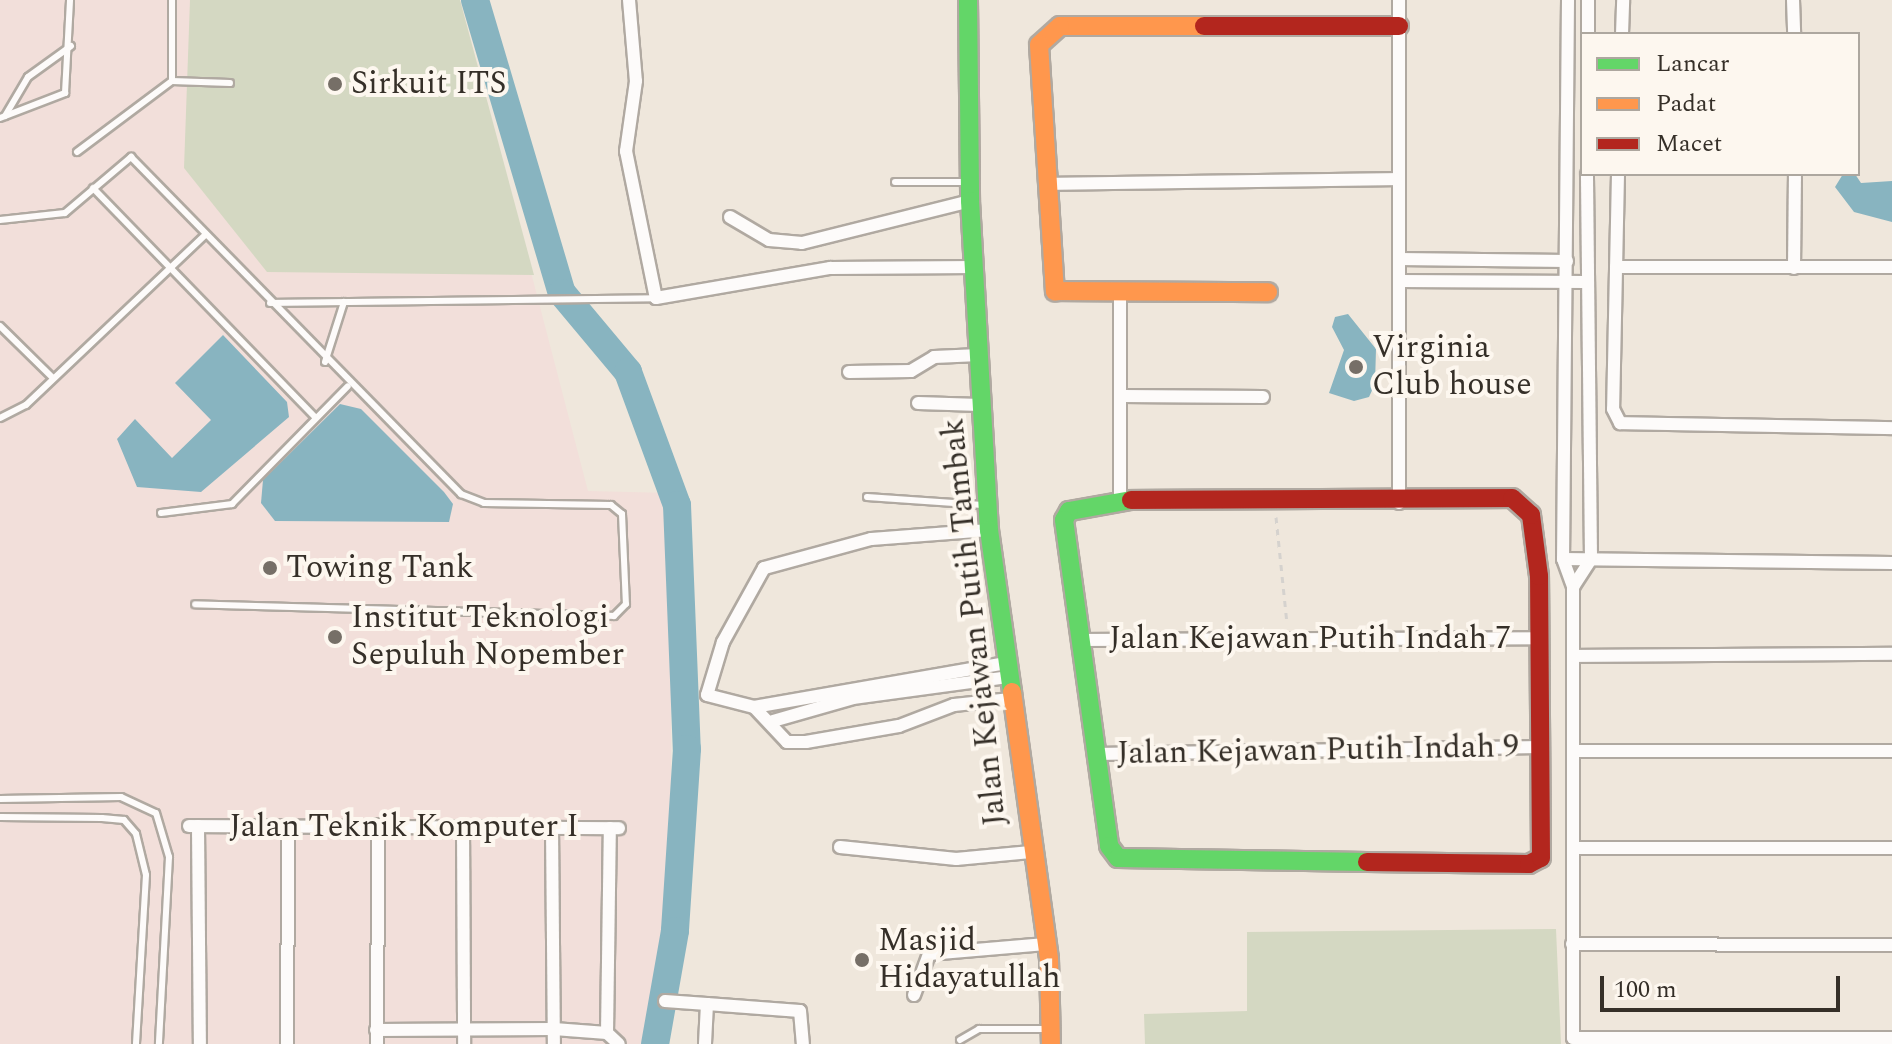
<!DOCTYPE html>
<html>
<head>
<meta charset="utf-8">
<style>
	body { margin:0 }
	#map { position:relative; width:1892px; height:1044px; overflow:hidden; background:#efe7dc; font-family:Spectral,serif }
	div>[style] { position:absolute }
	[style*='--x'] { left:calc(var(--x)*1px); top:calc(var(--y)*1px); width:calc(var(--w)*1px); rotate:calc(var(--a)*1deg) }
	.education>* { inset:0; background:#f2dfda }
	.green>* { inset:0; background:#d4d8c2 }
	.water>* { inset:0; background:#88b4c0 }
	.river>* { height:28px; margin:-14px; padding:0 14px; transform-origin:14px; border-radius:14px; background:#88b4c0 }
	.path>* { height:3px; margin-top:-1.5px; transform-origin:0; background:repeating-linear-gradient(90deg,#d5d2ce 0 6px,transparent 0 12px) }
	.roads { filter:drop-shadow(2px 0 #b0a9a1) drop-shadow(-2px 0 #b0a9a1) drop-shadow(0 2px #b0a9a1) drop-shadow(0 -2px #b0a9a1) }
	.lane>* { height:6px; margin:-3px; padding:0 3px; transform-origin:3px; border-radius:3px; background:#fdfbfa }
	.street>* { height:12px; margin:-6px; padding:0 6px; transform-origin:6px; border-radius:6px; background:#fdfbfa }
	.fast>* { height:18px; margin:-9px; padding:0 9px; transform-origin:9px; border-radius:9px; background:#63d668 }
	.slow>* { height:18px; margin:-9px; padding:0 9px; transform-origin:9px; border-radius:9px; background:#ff974d }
	.jam>* { height:18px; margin:-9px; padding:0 9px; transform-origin:9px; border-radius:9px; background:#b3261e }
	.dots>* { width:22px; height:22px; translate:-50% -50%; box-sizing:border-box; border:4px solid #fdf7ef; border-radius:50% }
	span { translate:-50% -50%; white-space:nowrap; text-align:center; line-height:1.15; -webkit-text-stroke:8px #fdf7ef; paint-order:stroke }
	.poi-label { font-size:32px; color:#352f28 }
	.left { translate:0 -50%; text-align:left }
	.street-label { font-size:32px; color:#352f28 }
	.legend { position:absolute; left:1580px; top:32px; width:280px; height:144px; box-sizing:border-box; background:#fdf7ef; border:2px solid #ada79f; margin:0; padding:10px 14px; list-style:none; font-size:24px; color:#352f28 }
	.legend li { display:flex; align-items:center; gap:16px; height:40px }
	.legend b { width:40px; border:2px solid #ada79f }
	.scale { position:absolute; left:1600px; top:976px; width:240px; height:36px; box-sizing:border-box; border:4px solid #352f28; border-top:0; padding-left:10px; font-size:24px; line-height:28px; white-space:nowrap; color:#352f28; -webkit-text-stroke:6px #fdf7ef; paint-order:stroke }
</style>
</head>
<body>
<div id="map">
	<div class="education">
		<i style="clip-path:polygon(0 0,460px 0,588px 491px,671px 493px,671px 782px,659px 983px,646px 1044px,0 1044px)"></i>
	</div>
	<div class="green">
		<i style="clip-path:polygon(190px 0,460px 0,534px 275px,267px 272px,184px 168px)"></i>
		<i style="clip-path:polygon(1556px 929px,1561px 1044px,1145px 1044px,1144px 1014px,1247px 1011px,1247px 932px)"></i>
	</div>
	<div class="water">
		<i style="clip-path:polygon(1843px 174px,1855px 174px,1861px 183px,1892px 181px,1892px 222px,1854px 212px,1835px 187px)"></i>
		<i style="clip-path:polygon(1348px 314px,1376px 349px,1375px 384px,1369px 397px,1354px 401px,1329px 393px,1344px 350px,1332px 327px,1335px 317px)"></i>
		<i style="clip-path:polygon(223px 335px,287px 402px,289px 417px,201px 492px,137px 487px,117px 439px,135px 419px,172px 458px,211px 420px,175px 383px)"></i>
		<i style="clip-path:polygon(340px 404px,361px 409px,444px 492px,453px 504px,449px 522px,275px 521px,261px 503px,263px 480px)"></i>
	</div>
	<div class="river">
		<i style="--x:475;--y:0;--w:306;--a:73.5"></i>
		<i style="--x:562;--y:293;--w:103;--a:50.1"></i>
		<i style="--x:628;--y:372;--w:142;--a:69.8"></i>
		<i style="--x:677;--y:505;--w:244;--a:87.7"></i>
		<i style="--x:687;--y:749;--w:182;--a:93.8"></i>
		<i style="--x:675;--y:931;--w:115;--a:100"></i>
	</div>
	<div class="path">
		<i style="--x:1276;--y:517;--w:108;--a:84.1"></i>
	</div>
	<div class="roads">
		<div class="lane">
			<i style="--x:172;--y:81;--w:58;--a:2"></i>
			<i style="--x:5;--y:116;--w:45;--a:-59.5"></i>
			<i style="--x:28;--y:77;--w:53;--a:-35.8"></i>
			<i style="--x:0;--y:118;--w:70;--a:-21"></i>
			<i style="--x:65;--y:93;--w:93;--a:-86.9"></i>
			<i style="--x:77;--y:152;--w:119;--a:-36.8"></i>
			<i style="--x:172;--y:81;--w:81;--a:-90"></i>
			<i style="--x:895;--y:182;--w:71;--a:0"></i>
			<i style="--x:93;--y:188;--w:319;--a:45.9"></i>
			<i style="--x:0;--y:220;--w:65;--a:-6.1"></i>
			<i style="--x:65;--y:213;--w:87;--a:-40.3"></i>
			<i style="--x:131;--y:157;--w:472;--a:45.6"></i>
			<i style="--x:461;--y:494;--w:25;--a:21"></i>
			<i style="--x:484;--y:503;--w:127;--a:0.9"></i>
			<i style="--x:611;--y:505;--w:14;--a:39"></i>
			<i style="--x:622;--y:514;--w:90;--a:87.5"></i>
			<i style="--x:626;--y:604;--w:17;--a:135"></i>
			<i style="--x:614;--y:616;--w:419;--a:-178.4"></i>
			<i style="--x:270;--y:303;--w:384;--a:-0.7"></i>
			<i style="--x:0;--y:326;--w:74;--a:44.5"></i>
			<i style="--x:325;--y:362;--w:63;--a:-72.4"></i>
			<i style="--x:0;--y:418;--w:29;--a:-27"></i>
			<i style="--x:26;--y:405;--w:248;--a:-43.5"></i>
			<i style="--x:867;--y:497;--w:116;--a:3.9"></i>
			<i style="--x:161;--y:513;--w:72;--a:-7.2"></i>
			<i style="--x:232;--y:504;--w:165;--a:-45.5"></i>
			<i style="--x:0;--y:799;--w:121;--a:-0.9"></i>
			<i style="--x:121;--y:797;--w:38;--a:25"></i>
			<i style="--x:156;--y:813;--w:46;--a:73.5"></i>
			<i style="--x:169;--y:857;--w:187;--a:93.1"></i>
			<i style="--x:0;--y:817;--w:102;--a:0.6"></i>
			<i style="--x:102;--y:818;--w:22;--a:5"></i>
			<i style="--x:124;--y:820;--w:18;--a:49"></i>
			<i style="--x:136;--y:834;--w:42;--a:76.3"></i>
			<i style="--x:146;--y:875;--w:169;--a:93.4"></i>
			<i style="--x:960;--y:1040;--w:22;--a:-30"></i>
			<i style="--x:979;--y:1029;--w:68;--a:0"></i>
		</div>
		<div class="street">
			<i style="--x:629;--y:0;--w:81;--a:85.1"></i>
			<i style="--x:636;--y:81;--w:71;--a:98.1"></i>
			<i style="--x:626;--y:151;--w:150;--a:78.5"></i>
			<i style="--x:656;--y:298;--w:177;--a:-9.8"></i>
			<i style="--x:830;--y:268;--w:146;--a:-0.4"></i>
			<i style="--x:1399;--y:0;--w:503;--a:90"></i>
			<i style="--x:1568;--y:0;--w:559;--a:90.51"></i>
			<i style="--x:1563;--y:559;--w:30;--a:70"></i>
			<i style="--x:1573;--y:587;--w:451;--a:90"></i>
			<i style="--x:1573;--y:1038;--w:319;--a:0"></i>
			<i style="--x:1793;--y:0;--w:34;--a:88"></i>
			<i style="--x:1588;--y:34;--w:34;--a:-90"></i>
			<i style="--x:1622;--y:34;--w:34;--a:-88"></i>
			<i style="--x:1618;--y:174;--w:235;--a:91.2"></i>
			<i style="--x:1613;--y:409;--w:16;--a:63"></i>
			<i style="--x:1620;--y:423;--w:272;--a:1.1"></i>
			<i style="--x:1047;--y:184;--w:349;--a:-0.8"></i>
			<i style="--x:730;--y:217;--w:45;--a:30.5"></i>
			<i style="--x:769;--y:240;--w:33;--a:5"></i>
			<i style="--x:802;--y:243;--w:173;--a:-14"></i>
			<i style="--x:1399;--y:259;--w:168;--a:0.7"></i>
			<i style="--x:1616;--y:267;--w:276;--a:0"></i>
			<i style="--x:1794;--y:268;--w:94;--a:-89.4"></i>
			<i style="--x:1399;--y:281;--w:188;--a:0.3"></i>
			<i style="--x:1120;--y:294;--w:206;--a:90"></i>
			<i style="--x:849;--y:372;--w:62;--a:-0.9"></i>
			<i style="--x:911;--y:371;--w:27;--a:-31"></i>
			<i style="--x:934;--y:357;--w:45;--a:-2.5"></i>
			<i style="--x:1123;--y:396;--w:140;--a:0.4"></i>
			<i style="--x:918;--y:403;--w:62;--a:1.8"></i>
			<i style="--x:989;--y:530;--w:118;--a:175.6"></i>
			<i style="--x:871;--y:539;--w:111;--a:164.8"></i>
			<i style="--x:764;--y:568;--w:85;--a:119"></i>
			<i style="--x:723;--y:642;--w:55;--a:106.8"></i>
			<i style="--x:707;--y:695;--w:49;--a:14.3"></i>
			<i style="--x:754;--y:707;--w:48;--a:46.7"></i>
			<i style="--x:787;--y:742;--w:19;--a:0"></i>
			<i style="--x:806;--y:742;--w:94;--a:-9.8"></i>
			<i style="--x:899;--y:726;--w:59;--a:-20.9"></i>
			<i style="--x:954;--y:705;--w:57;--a:-6"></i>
			<i style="--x:1563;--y:559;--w:329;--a:0.7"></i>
			<i style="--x:1573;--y:587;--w:33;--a:-57"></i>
			<i style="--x:1591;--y:559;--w:385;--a:-90.6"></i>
			<i style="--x:1080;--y:640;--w:460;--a:-0.2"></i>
			<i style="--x:1573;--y:656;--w:319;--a:-0.4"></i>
			<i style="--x:754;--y:707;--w:256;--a:-9.9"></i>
			<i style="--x:773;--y:721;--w:83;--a:-16"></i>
			<i style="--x:853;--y:698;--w:156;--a:-7.7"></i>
			<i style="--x:1576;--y:751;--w:316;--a:0"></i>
			<i style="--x:1095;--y:754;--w:446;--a:-0.9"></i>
			<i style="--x:189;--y:826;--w:430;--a:0.3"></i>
			<i style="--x:198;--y:826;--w:218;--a:89.5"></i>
			<i style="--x:463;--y:826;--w:218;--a:89.7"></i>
			<i style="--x:552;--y:827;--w:217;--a:89.5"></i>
			<i style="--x:840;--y:847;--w:117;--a:5.9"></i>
			<i style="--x:956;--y:859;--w:75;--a:-5.3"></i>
			<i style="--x:1574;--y:848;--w:318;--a:0"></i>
			<i style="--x:1572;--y:944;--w:320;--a:0.2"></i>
			<i style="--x:914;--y:995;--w:44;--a:-69.9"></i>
			<i style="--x:929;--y:954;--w:117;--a:-4.9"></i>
			<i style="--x:665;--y:1001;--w:42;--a:4.1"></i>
			<i style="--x:707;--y:1004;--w:40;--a:92.9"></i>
			<i style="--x:707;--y:1004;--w:93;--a:4.3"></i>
			<i style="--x:800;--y:1011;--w:33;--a:85"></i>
			<i style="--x:376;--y:1030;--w:178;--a:-0.3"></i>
			<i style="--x:554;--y:1029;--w:53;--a:4.3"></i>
			<i style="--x:607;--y:1033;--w:16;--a:43"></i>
			<i style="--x:607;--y:1033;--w:205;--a:-89.2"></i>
			<i style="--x:287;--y:1044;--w:218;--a:-89.7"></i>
			<i style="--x:377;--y:1044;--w:219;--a:-89.7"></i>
		</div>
		<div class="fast">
			<i style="--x:968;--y:0;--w:201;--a:89.4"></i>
			<i style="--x:970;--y:201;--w:330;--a:86.7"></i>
			<i style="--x:989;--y:530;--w:164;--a:81.9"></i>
			<i style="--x:1131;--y:500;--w:63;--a:169.9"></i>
			<i style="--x:1069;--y:511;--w:10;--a:119"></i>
			<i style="--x:1064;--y:520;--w:329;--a:82.1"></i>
			<i style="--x:1109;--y:846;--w:15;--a:53"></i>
			<i style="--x:1118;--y:858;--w:249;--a:0.9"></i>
		</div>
		<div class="slow">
			<i style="--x:1204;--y:26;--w:144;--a:180"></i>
			<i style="--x:1060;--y:26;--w:28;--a:138"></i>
			<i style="--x:1039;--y:45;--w:247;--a:86.3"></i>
			<i style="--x:1055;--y:291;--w:213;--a:0.3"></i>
			<i style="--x:1012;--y:692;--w:270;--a:82.1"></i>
			<i style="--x:1049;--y:959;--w:85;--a:88.7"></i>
		</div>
		<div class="jam">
			<i style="--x:1204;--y:26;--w:195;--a:0"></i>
			<i style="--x:1131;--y:500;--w:381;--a:-0.3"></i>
			<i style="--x:1367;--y:862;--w:162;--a:0.7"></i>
			<i style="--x:1529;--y:864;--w:13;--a:-27"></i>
			<i style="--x:1541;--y:858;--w:282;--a:-90.4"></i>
			<i style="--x:1539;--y:576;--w:62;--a:-97.5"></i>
			<i style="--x:1531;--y:515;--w:25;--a:-138"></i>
		</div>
	</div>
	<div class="dots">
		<i style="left:335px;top:84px;background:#766f67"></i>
		<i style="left:1356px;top:367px;background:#766f67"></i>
		<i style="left:270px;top:568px;background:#766f67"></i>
		<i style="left:335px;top:637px;background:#766f67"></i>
		<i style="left:862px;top:960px;background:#766f67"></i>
	</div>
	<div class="poi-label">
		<span class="left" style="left:351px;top:84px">Sirkuit ITS</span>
		<span class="left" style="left:1372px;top:367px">Virginia<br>Club house</span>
		<span class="left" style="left:286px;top:568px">Towing Tank</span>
		<span class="left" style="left:351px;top:637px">Institut Teknologi<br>Sepuluh Nopember</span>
		<span class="left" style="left:878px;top:960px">Masjid<br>Hidayatullah</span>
	</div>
	<div class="street-label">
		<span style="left:975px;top:622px;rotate:-96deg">Jalan Kejawan Putih Tambak</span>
		<span style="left:1310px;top:639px">Jalan Kejawan Putih Indah 7</span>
		<span style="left:1318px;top:751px;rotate:-1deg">Jalan Kejawan Putih Indah 9</span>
		<span style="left:404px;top:827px">Jalan Teknik Komputer I</span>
	</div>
	<ul class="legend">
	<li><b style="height:10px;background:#63d668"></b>Lancar</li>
	<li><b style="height:10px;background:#ff974d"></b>Padat</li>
	<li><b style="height:10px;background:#b3261e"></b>Macet</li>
	</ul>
	<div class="scale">100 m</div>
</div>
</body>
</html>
